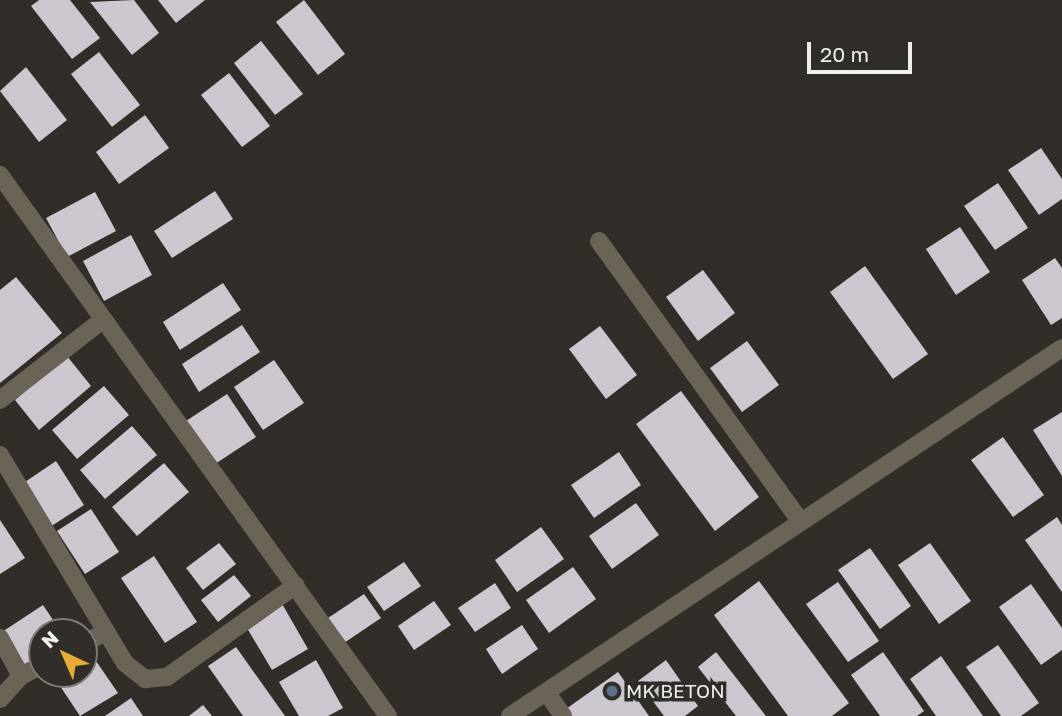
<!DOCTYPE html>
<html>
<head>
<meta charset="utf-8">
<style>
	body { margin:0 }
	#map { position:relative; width:1062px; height:716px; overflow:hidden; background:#312e29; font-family:"Golos Text",sans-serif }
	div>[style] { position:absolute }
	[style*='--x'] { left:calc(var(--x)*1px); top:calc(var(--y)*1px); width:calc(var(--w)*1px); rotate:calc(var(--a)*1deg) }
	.building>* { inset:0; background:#ccc7ce }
	.minor>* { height:18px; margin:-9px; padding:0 9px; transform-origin:9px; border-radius:9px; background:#6a6457 }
	.dots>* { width:19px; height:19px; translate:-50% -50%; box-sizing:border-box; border:4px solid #312e29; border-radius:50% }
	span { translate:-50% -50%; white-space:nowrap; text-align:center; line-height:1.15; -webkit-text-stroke:7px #312e29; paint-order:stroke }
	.poi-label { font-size:19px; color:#f1efec }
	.left { translate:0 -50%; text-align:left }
	.north { position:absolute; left:28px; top:618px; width:70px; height:70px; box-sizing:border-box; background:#312e29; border:2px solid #7e7b77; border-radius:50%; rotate:316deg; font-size:19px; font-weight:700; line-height:28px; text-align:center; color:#f1efec }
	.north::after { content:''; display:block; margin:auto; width:24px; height:32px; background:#e6ac36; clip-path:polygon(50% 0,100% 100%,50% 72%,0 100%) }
	.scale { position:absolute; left:807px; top:42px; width:105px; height:32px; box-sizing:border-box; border:4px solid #f1efec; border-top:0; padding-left:9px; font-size:21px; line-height:24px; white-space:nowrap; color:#f1efec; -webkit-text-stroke:5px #312e29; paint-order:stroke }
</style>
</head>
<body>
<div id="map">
	<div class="building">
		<i style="clip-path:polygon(39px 0,70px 0,100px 38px,72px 59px,31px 6px)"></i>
		<i style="clip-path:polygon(134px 0,159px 33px,132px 55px,90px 2px)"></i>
		<i style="clip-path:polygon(158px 0,205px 0,176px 23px)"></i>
		<i style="clip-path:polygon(304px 0,345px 54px,318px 75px,276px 22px)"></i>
		<i style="clip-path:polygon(261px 41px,303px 94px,275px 115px,234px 63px)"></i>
		<i style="clip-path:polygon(99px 52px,140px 105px,112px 127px,71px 74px)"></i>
		<i style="clip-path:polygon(26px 67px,67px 120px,39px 142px,0 91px)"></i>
		<i style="clip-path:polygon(229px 73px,270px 126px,242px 147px,201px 95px)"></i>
		<i style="clip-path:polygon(145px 115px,169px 148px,119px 184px,96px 152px)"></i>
		<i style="clip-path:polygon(1041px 148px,1062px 179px,1062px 199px,1039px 215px,1008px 170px)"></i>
		<i style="clip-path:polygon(998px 183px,1028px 228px,995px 250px,964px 206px)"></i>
		<i style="clip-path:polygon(215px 191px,233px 219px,172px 258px,154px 231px)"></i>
		<i style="clip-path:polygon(95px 192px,116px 231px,67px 257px,46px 218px)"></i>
		<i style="clip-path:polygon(960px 227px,990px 272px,956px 295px,926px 249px)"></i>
		<i style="clip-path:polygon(131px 235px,152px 275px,104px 301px,83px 261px)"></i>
		<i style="clip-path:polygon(1055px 258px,1062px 268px,1062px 318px,1051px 325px,1022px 280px)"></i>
		<i style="clip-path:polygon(865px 266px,928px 354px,893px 379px,830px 292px)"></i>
		<i style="clip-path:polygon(703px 270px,735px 313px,698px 341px,666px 297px)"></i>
		<i style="clip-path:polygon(16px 277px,62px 333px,0 383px,0 290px)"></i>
		<i style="clip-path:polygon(223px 283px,241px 310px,180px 350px,163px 322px)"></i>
		<i style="clip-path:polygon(242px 325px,260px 352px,199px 392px,182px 364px)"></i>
		<i style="clip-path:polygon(600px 326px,637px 375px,606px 399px,569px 349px)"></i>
		<i style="clip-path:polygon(747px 341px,779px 385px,742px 412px,710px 368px)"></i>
		<i style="clip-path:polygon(67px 356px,91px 386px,39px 430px,15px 400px)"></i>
		<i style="clip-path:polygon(274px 360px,304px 403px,263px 430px,234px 387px)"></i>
		<i style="clip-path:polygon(104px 386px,129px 415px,77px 459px,52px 430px)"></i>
		<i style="clip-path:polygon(681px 391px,759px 497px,715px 531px,636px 424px)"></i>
		<i style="clip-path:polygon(227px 394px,256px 437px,215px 464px,186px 421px)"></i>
		<i style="clip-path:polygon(1062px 412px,1062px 476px,1033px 430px)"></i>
		<i style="clip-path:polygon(132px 426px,157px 455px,105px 499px,80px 470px)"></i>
		<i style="clip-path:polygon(1003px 437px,1044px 495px,1013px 517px,971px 460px)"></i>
		<i style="clip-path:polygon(619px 452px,641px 485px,594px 518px,571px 485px)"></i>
		<i style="clip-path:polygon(56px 461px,84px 505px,50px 527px,22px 484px)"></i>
		<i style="clip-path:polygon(164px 463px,189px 492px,137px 536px,112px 507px)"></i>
		<i style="clip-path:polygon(636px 503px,659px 535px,612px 569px,589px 536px)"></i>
		<i style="clip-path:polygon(91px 509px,119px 552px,85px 574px,57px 531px)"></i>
		<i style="clip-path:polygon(1057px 517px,1062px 525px,1062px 592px,1025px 540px)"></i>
		<i style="clip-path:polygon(0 520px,25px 558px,0 574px)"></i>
		<i style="clip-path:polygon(541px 527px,564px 559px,517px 592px,495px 560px)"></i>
		<i style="clip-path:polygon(219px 543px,236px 564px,203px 590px,186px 568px)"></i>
		<i style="clip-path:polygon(930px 543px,971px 601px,939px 624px,898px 565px)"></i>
		<i style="clip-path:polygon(870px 548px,911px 606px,880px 629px,838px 570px)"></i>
		<i style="clip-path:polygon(154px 556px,197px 622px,165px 643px,121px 578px)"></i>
		<i style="clip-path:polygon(404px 562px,421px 586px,384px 611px,367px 587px)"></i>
		<i style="clip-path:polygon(573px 567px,596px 599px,549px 633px,526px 600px)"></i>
		<i style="clip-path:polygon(234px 575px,251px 596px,218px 622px,201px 600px)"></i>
		<i style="clip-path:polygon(759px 581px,849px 703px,832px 716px,788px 716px,714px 615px)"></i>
		<i style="clip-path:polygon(838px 582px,879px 641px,848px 662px,806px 604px)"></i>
		<i style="clip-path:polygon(495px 583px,511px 608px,475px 632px,458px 608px)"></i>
		<i style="clip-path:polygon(1031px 584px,1062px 628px,1062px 650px,1041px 665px,999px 607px)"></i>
		<i style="clip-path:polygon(364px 594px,381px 618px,344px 643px,328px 618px)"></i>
		<i style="clip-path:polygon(434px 601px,451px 625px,414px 650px,398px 626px)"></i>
		<i style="clip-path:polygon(281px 602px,308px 649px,272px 670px,244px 623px)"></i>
		<i style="clip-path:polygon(43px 605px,61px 632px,42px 632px,42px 656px,25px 667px,2px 632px)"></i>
		<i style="clip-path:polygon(522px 625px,538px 649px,502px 674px,486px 649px)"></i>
		<i style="clip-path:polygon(998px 645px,1039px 703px,1021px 716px,1001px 716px,966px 667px)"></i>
		<i style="clip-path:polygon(236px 647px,285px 716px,243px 716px,208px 666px)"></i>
		<i style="clip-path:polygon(716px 652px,766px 716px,736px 716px,698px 667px)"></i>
		<i style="clip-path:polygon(883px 652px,924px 711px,917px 716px,880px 716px,851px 675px)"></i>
		<i style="clip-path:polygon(941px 656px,983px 716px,936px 716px,910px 679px)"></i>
		<i style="clip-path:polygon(316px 660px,343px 708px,328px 716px,299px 716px,279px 682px)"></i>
		<i style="clip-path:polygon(666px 660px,698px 706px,685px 716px,664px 716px,638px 681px)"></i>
		<i style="clip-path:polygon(96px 661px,118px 693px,80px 716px,60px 686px)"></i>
		<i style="clip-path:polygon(618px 672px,649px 716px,572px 716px,566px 709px)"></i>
		<i style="clip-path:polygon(131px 698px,143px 716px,105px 716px)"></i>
		<i style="clip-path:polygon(203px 705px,212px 716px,189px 716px)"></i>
	</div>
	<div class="minor">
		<i style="--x:0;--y:175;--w:666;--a:54.35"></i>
		<i style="--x:599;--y:241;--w:345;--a:54.3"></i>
		<i style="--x:0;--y:400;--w:127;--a:-38"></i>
		<i style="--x:0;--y:455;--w:243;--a:59"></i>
		<i style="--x:125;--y:663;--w:26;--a:39"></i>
		<i style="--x:145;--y:679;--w:22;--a:-5"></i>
		<i style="--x:167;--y:677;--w:158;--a:-35.5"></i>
		<i style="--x:0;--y:638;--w:43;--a:61.1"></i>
		<i style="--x:21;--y:676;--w:31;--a:132"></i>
		<i style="--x:84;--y:643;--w:25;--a:-27"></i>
		<i style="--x:21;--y:676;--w:24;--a:-28"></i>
		<i style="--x:547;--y:693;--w:28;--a:55"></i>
		<i style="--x:510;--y:716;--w:663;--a:-33.69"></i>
	</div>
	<div class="dots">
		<i style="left:612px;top:691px;background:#5c6f8a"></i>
	</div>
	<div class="poi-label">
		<span class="left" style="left:626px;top:691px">MK BETON</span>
	</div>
	<div class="north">N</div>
	<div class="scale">20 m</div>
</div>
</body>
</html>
